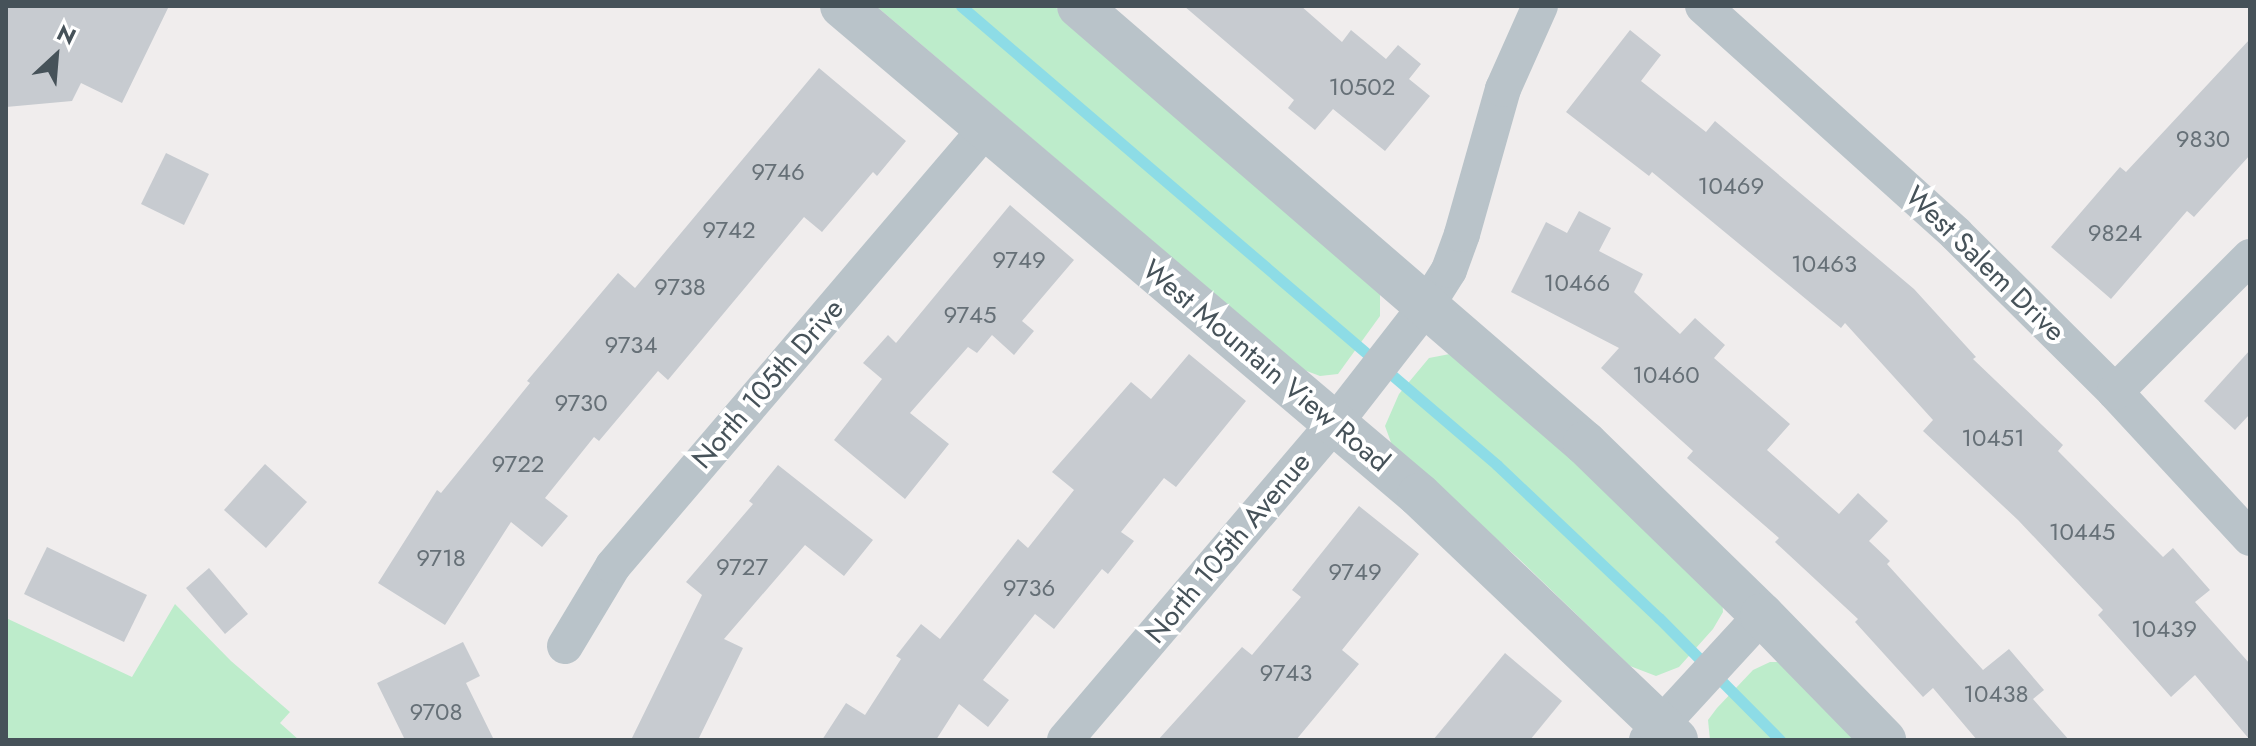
<!DOCTYPE html>
<html>
<head>
<meta charset="utf-8">
<style>
	body { margin:0 }
	#map { position:relative; width:2256px; height:746px; overflow:hidden; background:#f0eded; font-family:Jost,sans-serif }
	div>[style] { position:absolute }
	[style*='--x'] { left:calc(var(--x)*1px); top:calc(var(--y)*1px); width:calc(var(--w)*1px); rotate:calc(var(--a)*1deg) }
	.green>* { inset:0; background:#bdeccb }
	.stream>* { height:11px; margin:-5.5px; padding:0 5.5px; transform-origin:5.5px; border-radius:5.5px; background:#8ddce6 }
	.building>* { inset:0; background:#c7cbd0 }
	.minor>* { height:36px; margin:-18px; padding:0 18px; transform-origin:18px; border-radius:18px; background:#b9c3c9 }
	.tertiary>* { height:44px; margin:-22px; padding:0 22px; transform-origin:22px; border-radius:22px; background:#b9c3c9 }
	span { translate:-50% -50%; white-space:nowrap; text-align:center; line-height:1.15; -webkit-text-stroke:8px #fff; paint-order:stroke }
	.number-label { font-size:24px; color:#667077 }
	.number-label span { -webkit-text-stroke-width:0 }
	.street-label { font-size:28px; color:#465259 }
	.frame { position:absolute; inset:0; border:8px solid #465259; pointer-events:none }
	.north { position:absolute; left:16px; top:16px; width:80px; height:80px; -webkit-text-stroke:6px #fff; paint-order:stroke; rotate:26deg; font-size:22px; font-weight:700; line-height:32px; text-align:center; color:#465259 }
	.north::after { content:''; display:block; margin:auto; width:28px; height:36px; background:#465259; clip-path:polygon(50% 0,100% 100%,50% 72%,0 100%) }
</style>
</head>
<body>
<div id="map">
	<div class="green">
		<i style="clip-path:polygon(876px 6px,1054px 6px,1372px 279px,1380px 290px,1380px 316px,1338px 374px,1320px 376px,1304px 370px)"></i>
		<i style="clip-path:polygon(1455px 353px,1722px 598px,1723px 612px,1713px 629px,1679px 667px,1656px 676px,1630px 666px,1518px 558px,1393px 448px,1385px 426px,1399px 394px,1429px 358px)"></i>
		<i style="clip-path:polygon(175px 604px,231px 661px,290px 712px,280px 723px,299px 740px,6px 740px,6px 618px,132px 677px)"></i>
		<i style="clip-path:polygon(1770px 662px,1779px 662px,1860px 740px,1710px 740px,1708px 720px,1717px 708px,1753px 670px)"></i>
	</div>
	<div class="stream">
		<i style="--x:961;--y:6;--w:706;--a:40.57"></i>
		<i style="--x:1497;--y:465;--w:223;--a:43.4"></i>
		<i style="--x:1659;--y:618;--w:172;--a:45.2"></i>
	</div>
	<div class="building">
		<i style="clip-path:polygon(6px 6px,169px 6px,122px 103px,81px 83px,72px 101px,6px 107px)"></i>
		<i style="clip-path:polygon(1184px 6px,1301px 6px,1342px 42px,1351px 30px,1386px 59px,1398px 45px,1421px 64px,1409px 79px,1430px 96px,1385px 151px,1333px 109px,1315px 130px,1288px 108px,1294px 100px)"></i>
		<i style="clip-path:polygon(1630px 30px,1661px 55px,1641px 81px,1706px 132px,1715px 121px,1914px 289px,1976px 357px,1973px 359px,2063px 445px,2058px 451px,2163px 557px,2173px 548px,2210px 590px,2195px 602px,2250px 664px,2250px 740px,2195px 675px,2171px 697px,2098px 615px,2103px 610px,2018px 520px,1923px 431px,1933px 420px,1845px 323px,1841px 328px,1652px 172px,1649px 176px,1566px 112px)"></i>
		<i style="clip-path:polygon(2250px 39px,2250px 155px,2194px 217px,2187px 211px,2111px 299px,2051px 247px,2120px 167px,2126px 172px)"></i>
		<i style="clip-path:polygon(819px 68px,906px 141px,877px 176px,873px 172px,822px 232px,804px 217px,668px 380px,658px 371px,599px 441px,594px 437px,545px 498px,568px 516px,542px 547px,511px 522px,445px 625px,378px 583px,437px 490px,441px 493px,530px 383px,527px 381px,618px 273px,635px 288px)"></i>
		<i style="clip-path:polygon(166px 153px,209px 174px,184px 225px,141px 204px)"></i>
		<i style="clip-path:polygon(1010px 205px,1074px 260px,1022px 321px,1034px 331px,1014px 355px,992px 335px,977px 353px,968px 347px,910px 413px,949px 444px,905px 499px,834px 440px,882px 379px,863px 363px,888px 335px,896px 343px)"></i>
		<i style="clip-path:polygon(1579px 211px,1611px 228px,1599px 251px,1643px 274px,1634px 292px,1680px 334px,1695px 318px,1725px 345px,1714px 358px,1790px 424px,1767px 450px,1839px 514px,1858px 493px,1888px 521px,1869px 541px,1890px 561px,1887px 564px,1983px 670px,2009px 649px,2044px 690px,2033px 699px,2069px 740px,1977px 740px,1933px 688px,1923px 697px,1855px 622px,1858px 619px,1775px 542px,1779px 538px,1687px 458px,1693px 451px,1601px 368px,1619px 348px,1511px 292px,1546px 222px,1567px 233px)"></i>
		<i style="clip-path:polygon(2250px 350px,2250px 414px,2235px 430px,2204px 401px)"></i>
		<i style="clip-path:polygon(1189px 354px,1246px 401px,1176px 487px,1164px 478px,1121px 532px,1134px 541px,1108px 574px,1102px 569px,1054px 629px,1035px 614px,983px 680px,1009px 700px,988px 727px,959px 704px,936px 740px,822px 740px,846px 703px,865px 715px,901px 659px,896px 656px,921px 624px,940px 639px,1018px 539px,1028px 548px,1074px 490px,1052px 472px,1131px 382px,1151px 399px)"></i>
		<i style="clip-path:polygon(265px 464px,307px 502px,266px 548px,224px 510px)"></i>
		<i style="clip-path:polygon(778px 465px,873px 540px,844px 576px,805px 545px,724px 639px,743px 648px,698px 740px,631px 740px,702px 595px,686px 582px,753px 504px,749px 501px)"></i>
		<i style="clip-path:polygon(1359px 506px,1419px 554px,1342px 650px,1359px 664px,1296px 740px,1158px 740px,1242px 647px,1252px 655px,1301px 597px,1292px 590px)"></i>
		<i style="clip-path:polygon(47px 547px,147px 595px,124px 642px,24px 594px)"></i>
		<i style="clip-path:polygon(209px 568px,248px 614px,225px 634px,186px 588px)"></i>
		<i style="clip-path:polygon(463px 642px,480px 676px,466px 683px,494px 740px,405px 740px,377px 683px)"></i>
		<i style="clip-path:polygon(1505px 653px,1562px 701px,1530px 740px,1433px 740px)"></i>
	</div>
	<div class="minor">
		<i style="--x:1703;--y:6;--w:341;--a:42"></i>
		<i style="--x:1956;--y:234;--w:224;--a:44.8"></i>
		<i style="--x:2115;--y:392;--w:199;--a:47.2"></i>
		<i style="--x:2115;--y:392;--w:191;--a:-45"></i>
		<i style="--x:565;--y:646;--w:93;--a:-59"></i>
		<i style="--x:613;--y:566;--w:573;--a:-49.53"></i>
		<i style="--x:1065;--y:740;--w:416;--a:-49.6"></i>
		<i style="--x:1335;--y:423;--w:150;--a:-52.1"></i>
		<i style="--x:1427;--y:305;--w:41;--a:-57.8"></i>
		<i style="--x:1449;--y:270;--w:38;--a:-70"></i>
		<i style="--x:1462;--y:234;--w:151;--a:-74.2"></i>
		<i style="--x:1503;--y:89;--w:91;--a:-66"></i>
		<i style="--x:1647;--y:740;--w:170;--a:-47.4"></i>
	</div>
	<div class="tertiary">
		<i style="--x:842;--y:6;--w:756;--a:40.28"></i>
		<i style="--x:1419;--y:495;--w:355;--a:43.6"></i>
		<i style="--x:1079;--y:6;--w:669;--a:40.82"></i>
		<i style="--x:1585;--y:443;--w:247;--a:44.2"></i>
		<i style="--x:1762;--y:615;--w:175;--a:45.7"></i>
	</div>
	<div class="number-label">
		<span style="left:1362px;top:87px">10502</span>
		<span style="left:2203px;top:139px">9830</span>
		<span style="left:778px;top:172px">9746</span>
		<span style="left:1731px;top:186px">10469</span>
		<span style="left:729px;top:230px">9742</span>
		<span style="left:2115px;top:233px">9824</span>
		<span style="left:1019px;top:260px">9749</span>
		<span style="left:1824px;top:264px">10463</span>
		<span style="left:1577px;top:283px">10466</span>
		<span style="left:680px;top:287px">9738</span>
		<span style="left:970px;top:315px">9745</span>
		<span style="left:631px;top:345px">9734</span>
		<span style="left:1666px;top:375px">10460</span>
		<span style="left:581px;top:403px">9730</span>
		<span style="left:1993px;top:438px">10451</span>
		<span style="left:518px;top:464px">9722</span>
		<span style="left:2082px;top:532px">10445</span>
		<span style="left:441px;top:558px">9718</span>
		<span style="left:742px;top:567px">9727</span>
		<span style="left:1355px;top:572px">9749</span>
		<span style="left:1029px;top:588px">9736</span>
		<span style="left:2164px;top:629px">10439</span>
		<span style="left:1286px;top:673px">9743</span>
		<span style="left:1996px;top:694px">10438</span>
		<span style="left:436px;top:712px">9708</span>
	</div>
	<div class="street-label">
		<span style="left:1985px;top:264px;rotate:44deg">West Salem Drive</span>
		<span style="left:1266px;top:366px;rotate:40deg">West Mountain View Road</span>
		<span style="left:768px;top:384px;rotate:-49deg">North 105th Drive</span>
		<span style="left:1228px;top:548px;rotate:-50deg">North 105th Avenue</span>
	</div>
	<div class="frame"></div>
	<div class="north">N</div>
</div>
</body>
</html>
